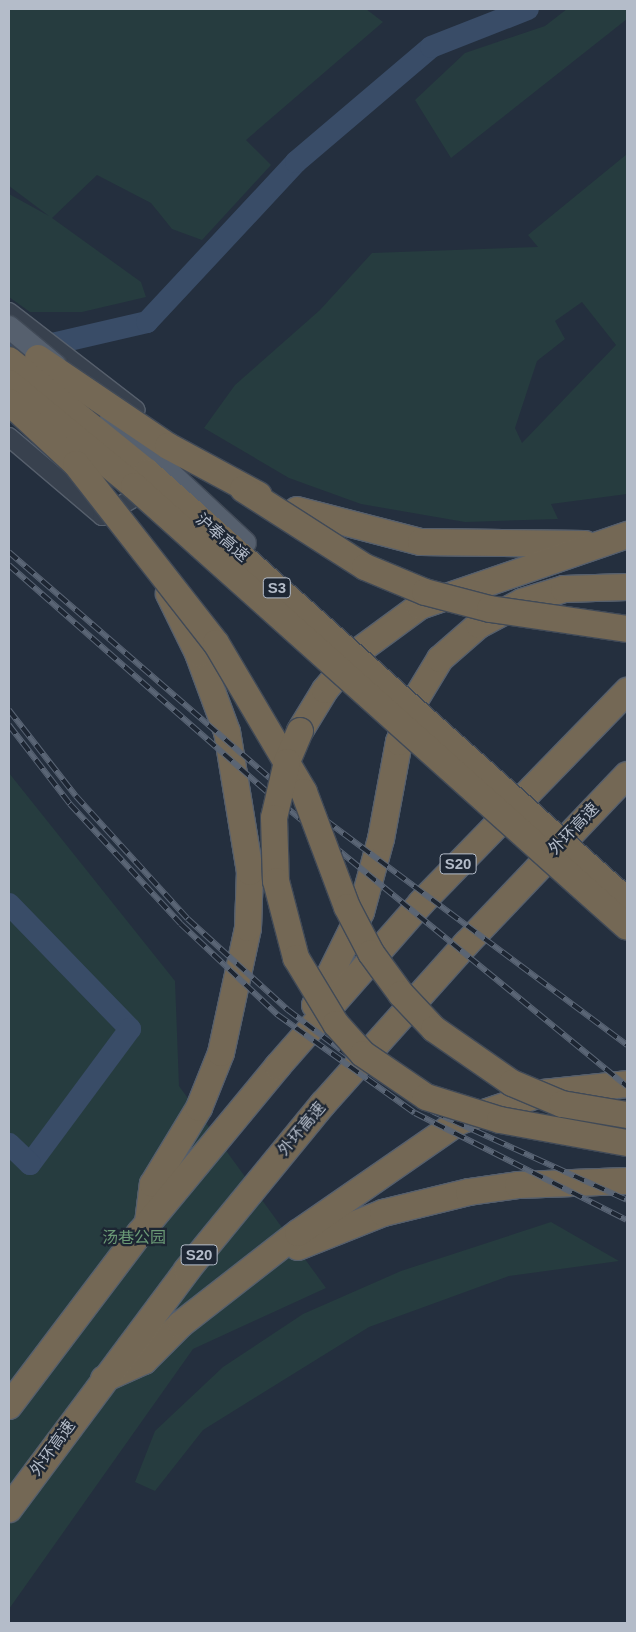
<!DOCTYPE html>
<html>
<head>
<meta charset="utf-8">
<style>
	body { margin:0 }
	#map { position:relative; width:636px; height:1632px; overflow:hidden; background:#242f3e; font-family:Helvetica,"Noto Sans SC",sans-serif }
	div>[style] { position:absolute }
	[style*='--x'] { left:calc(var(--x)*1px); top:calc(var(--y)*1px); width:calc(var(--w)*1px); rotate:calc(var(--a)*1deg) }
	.green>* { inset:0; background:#263c3f }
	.river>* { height:22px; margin:-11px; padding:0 11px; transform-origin:11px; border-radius:11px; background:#394c67 }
	.roads { filter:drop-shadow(1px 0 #565f6c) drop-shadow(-1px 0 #565f6c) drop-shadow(0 1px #565f6c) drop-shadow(0 -1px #565f6c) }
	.minor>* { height:18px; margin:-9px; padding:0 9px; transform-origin:9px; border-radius:9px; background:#38414e }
	.highway>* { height:26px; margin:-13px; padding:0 13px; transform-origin:13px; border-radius:13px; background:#746855 }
	.rail>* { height:5.5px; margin-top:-2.75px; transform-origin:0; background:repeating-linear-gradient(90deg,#1d2633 0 11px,#5a6575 0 22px); box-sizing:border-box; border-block:1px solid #5a6575 }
	.bridges { filter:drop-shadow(1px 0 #414a57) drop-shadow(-1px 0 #414a57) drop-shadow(0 1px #414a57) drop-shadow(0 -1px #414a57) }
	.major-bridge>* { height:22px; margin:-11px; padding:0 11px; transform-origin:11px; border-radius:11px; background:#56606e }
	.highway-bridge>* { height:26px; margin:-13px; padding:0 13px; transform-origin:13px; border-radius:13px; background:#746855 }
	span { translate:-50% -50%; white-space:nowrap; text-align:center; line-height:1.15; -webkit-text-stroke:4.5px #1d2633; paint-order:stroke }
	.shield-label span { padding:1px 4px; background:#1d2633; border:1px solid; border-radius:4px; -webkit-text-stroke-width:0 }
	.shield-label { font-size:15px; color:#b4bcc9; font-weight:700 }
	.street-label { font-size:16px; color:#b4bcc9 }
	.park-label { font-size:16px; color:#6b9a76 }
	.frame { position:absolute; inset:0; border:10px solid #b4bcc9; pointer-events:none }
</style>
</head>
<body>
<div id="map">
	<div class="green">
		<i style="clip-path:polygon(9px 9px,366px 9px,383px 22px,246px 140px,271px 165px,202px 240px,172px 229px,151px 203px,97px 175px,52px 218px,141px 282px,146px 297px,82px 312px,30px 312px,9px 297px,9px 194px,49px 216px,9px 186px)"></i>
		<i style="clip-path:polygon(567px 9px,627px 9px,627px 19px,451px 158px,415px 100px,465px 53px,545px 26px)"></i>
		<i style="clip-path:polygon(evenodd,627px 154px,627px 494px,551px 504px,558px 519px,465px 522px,361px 504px,289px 478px,204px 428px,235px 385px,320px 310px,372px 253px,538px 247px,528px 235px,627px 154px,582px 302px,616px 345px,522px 443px,515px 428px,537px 361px,565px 339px,555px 321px,582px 302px)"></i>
		<i style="clip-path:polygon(9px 773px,175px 981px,179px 1086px,326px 1288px,193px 1349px,9px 1609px)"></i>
		<i style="clip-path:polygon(551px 1222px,619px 1261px,509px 1276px,369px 1327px,203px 1430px,155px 1491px,135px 1482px,155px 1431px,223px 1367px,303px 1314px,401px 1271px)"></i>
	</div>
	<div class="river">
		<i style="--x:9;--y:347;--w:30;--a:0"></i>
		<i style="--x:39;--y:347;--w:111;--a:-13"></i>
		<i style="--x:147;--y:322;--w:219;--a:-47"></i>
		<i style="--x:296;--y:162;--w:177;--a:-40.4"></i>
		<i style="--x:431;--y:47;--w:104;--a:-21.4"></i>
		<i style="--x:9;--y:904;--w:174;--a:45.9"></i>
		<i style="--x:130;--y:1029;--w:168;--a:126.5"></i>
		<i style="--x:30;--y:1164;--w:29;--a:-136"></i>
	</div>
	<div class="roads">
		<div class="minor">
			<i style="--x:9;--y:312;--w:160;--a:37.7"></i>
			<i style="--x:9;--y:437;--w:122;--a:40.3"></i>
			<i style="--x:102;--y:516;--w:56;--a:-29.7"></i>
		</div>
		<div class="highway">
			<i style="--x:297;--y:510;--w:128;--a:14.5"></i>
			<i style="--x:421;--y:542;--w:164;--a:0.7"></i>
			<i style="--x:300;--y:731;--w:48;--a:-58.6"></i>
			<i style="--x:325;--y:690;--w:48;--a:-50"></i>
			<i style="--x:356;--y:653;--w:79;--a:-36.3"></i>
			<i style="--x:420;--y:606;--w:219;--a:-18.9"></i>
			<i style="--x:315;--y:1005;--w:104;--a:-63.7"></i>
			<i style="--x:361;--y:912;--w:76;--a:-74.7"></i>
			<i style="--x:381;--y:839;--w:99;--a:-79.5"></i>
			<i style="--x:399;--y:742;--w:43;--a:-69.4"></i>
			<i style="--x:414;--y:702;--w:50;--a:-58.8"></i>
			<i style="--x:440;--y:659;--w:52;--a:-41.1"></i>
			<i style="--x:479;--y:625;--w:49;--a:-28.1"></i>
			<i style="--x:522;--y:602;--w:44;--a:-17.2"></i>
			<i style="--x:564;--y:589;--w:63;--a:-1.8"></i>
			<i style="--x:148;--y:1223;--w:39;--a:-83"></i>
			<i style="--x:153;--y:1184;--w:89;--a:-58.8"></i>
			<i style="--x:199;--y:1108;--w:59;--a:-68.2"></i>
			<i style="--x:221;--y:1053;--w:128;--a:-77.8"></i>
			<i style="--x:248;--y:928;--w:56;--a:-88"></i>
			<i style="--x:250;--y:872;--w:142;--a:-99.3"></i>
			<i style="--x:227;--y:732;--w:84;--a:-110.2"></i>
			<i style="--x:198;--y:653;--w:66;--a:-116.2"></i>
			<i style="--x:298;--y:1247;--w:92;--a:-21.8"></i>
			<i style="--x:383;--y:1213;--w:89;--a:-13.7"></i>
			<i style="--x:469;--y:1192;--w:49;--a:-8.1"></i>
			<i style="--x:518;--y:1185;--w:109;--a:-2.1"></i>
			<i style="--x:104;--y:1379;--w:44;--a:-24.2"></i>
			<i style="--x:144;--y:1361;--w:52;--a:-45"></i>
			<i style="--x:181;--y:1324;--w:148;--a:-37.9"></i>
			<i style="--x:298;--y:1233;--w:197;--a:-34.7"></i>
			<i style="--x:460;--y:1121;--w:88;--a:-18.6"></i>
			<i style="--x:543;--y:1093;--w:84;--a:-6.1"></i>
			<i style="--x:9;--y:1406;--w:217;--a:-52.9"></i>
			<i style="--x:140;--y:1233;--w:217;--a:-50.4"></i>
			<i style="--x:278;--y:1066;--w:217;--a:-48.7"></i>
			<i style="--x:421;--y:903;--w:296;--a:-45.8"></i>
			<i style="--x:9;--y:1509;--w:298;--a:-53.3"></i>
			<i style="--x:187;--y:1270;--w:215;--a:-50.7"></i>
			<i style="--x:323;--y:1104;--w:215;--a:-48.2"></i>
			<i style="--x:466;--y:944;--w:233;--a:-46.4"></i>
		</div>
	</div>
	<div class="rail">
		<i style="--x:9;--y:552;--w:349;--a:40.9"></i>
		<i style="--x:273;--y:781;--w:442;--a:36.7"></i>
		<i style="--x:9;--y:565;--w:341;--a:41.3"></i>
		<i style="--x:265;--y:790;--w:468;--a:39.3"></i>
		<i style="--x:9;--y:710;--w:109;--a:52.1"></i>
		<i style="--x:76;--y:796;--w:166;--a:47.7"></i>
		<i style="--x:188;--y:919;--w:135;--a:42.3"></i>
		<i style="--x:288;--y:1010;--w:113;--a:37.1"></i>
		<i style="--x:378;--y:1078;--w:66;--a:31.3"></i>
		<i style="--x:434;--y:1112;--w:212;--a:24.5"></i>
		<i style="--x:9;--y:725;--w:100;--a:52.3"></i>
		<i style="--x:70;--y:804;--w:163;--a:47.2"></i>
		<i style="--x:181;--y:924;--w:133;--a:43.2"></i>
		<i style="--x:278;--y:1015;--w:168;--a:35.6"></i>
		<i style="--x:415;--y:1113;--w:237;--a:26.8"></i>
	</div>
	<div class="bridges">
		<div class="major-bridge">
			<i style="--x:9;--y:327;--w:60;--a:39.6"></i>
			<i style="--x:111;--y:418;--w:183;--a:43"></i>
		</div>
		<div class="highway-bridge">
			<i style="--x:38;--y:358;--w:157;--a:34.1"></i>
			<i style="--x:168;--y:446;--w:103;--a:28.3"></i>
			<i style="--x:9;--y:360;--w:178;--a:39.1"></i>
			<i style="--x:147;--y:472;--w:644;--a:41.79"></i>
			<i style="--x:9;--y:383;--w:162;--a:39.5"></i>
			<i style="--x:134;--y:486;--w:661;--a:41.81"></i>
			<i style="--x:9;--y:402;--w:91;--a:42.8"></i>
			<i style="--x:76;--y:464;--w:227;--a:52"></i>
			<i style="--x:216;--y:643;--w:173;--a:59.4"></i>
			<i style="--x:304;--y:792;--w:123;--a:69.5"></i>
			<i style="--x:347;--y:907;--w:52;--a:62.4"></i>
			<i style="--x:371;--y:953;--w:51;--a:53.8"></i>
			<i style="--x:401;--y:994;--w:48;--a:46.7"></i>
			<i style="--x:434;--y:1029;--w:95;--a:34.7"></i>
			<i style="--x:512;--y:1083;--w:54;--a:22.8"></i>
			<i style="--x:562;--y:1104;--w:66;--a:9.6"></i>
			<i style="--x:243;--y:489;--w:145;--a:32.6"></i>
			<i style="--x:365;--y:567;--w:65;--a:22.6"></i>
			<i style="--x:425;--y:592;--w:67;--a:14.7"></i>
			<i style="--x:490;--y:609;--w:138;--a:8.3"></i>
			<i style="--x:300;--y:731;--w:34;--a:113"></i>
			<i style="--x:287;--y:762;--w:57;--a:103.1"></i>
			<i style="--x:274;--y:818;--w:63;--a:88.2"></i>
			<i style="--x:276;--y:881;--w:80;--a:75.4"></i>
			<i style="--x:296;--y:958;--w:77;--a:58.8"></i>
			<i style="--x:336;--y:1024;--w:40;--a:48"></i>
			<i style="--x:363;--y:1054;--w:76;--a:34.3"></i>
			<i style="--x:426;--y:1097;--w:77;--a:17.3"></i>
			<i style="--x:500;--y:1120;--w:129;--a:10.3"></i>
		</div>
	</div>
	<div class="shield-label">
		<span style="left:277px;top:588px">S3</span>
		<span style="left:458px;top:864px">S20</span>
		<span style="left:199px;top:1255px">S20</span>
	</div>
	<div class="street-label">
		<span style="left:222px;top:538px;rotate:41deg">沪奉高速</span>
		<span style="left:574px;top:829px;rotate:-46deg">外环高速</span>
		<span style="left:302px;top:1129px;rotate:-50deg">外环高速</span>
		<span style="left:53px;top:1448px;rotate:-54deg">外环高速</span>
	</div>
	<div class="park-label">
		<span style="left:134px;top:1238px">汤巷公园</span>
	</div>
	<div class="frame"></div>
</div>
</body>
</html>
